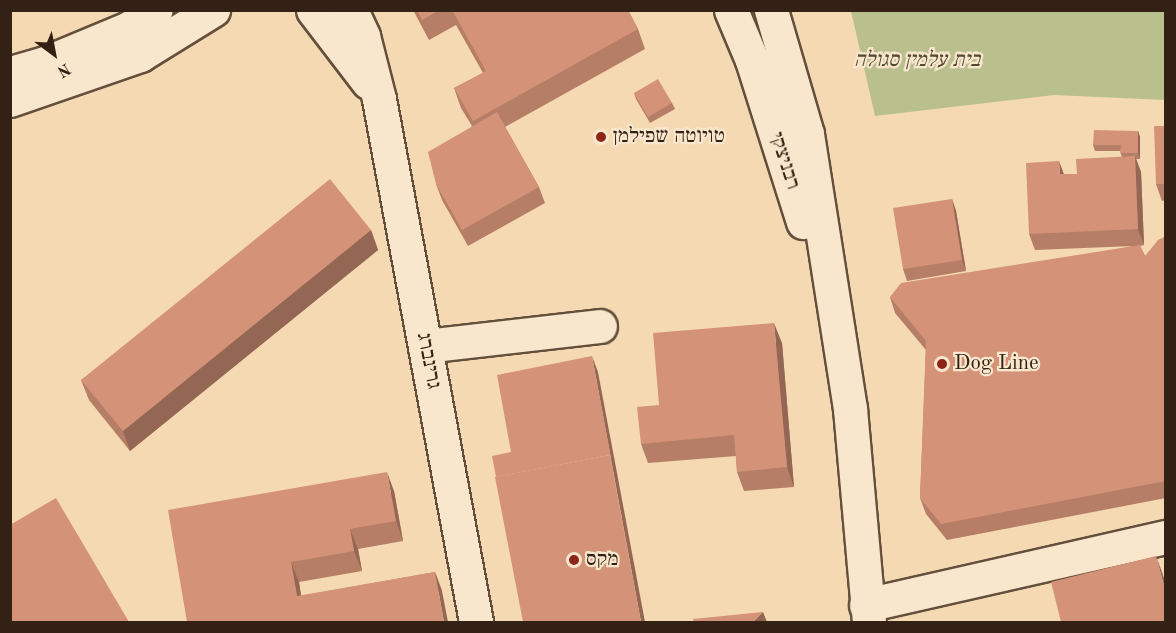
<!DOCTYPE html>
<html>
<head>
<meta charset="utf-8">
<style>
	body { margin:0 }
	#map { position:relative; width:1176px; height:633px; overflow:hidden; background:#f5d9b2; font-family:"Old Standard TT","Frank Ruhl Libre",serif }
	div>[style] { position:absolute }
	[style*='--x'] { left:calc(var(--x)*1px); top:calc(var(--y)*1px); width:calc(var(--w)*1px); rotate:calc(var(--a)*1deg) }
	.green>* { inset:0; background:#b9c08e }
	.roads { filter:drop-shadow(2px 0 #634f3c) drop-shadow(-2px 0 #634f3c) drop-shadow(0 2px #634f3c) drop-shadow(0 -2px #634f3c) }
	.minor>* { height:33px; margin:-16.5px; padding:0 16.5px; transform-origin:16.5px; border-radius:16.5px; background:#f8e6cd }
	.wall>* { inset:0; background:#b67e67 }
	.shaded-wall>* { inset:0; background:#946754 }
	.building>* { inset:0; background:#d49378 }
	.dots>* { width:16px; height:16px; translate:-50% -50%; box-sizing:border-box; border:3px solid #f8e6cd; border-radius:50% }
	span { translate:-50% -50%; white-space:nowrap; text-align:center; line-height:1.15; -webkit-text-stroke:4.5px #f8e6cd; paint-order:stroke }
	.park-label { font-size:21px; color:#544932; font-style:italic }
	.poi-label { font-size:21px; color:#322114 }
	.left { translate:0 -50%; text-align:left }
	.street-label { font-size:21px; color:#322114 }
	.frame { position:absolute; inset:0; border:12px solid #322114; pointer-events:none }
	.north { position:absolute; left:24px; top:24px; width:60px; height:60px; -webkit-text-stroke:4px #f8e6cd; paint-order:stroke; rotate:148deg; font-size:16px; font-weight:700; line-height:24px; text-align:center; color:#322114 }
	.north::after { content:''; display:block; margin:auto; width:21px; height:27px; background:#322114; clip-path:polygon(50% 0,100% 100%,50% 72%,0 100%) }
</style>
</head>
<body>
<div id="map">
	<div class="green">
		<i style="clip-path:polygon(851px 11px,1165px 11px,1165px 100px,1054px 95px,875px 116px)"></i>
	</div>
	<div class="roads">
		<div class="minor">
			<i style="--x:313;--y:10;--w:91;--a:52.6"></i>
			<i style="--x:351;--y:10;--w:29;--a:65"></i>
			<i style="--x:363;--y:36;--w:65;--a:75.7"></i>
			<i style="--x:379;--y:99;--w:532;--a:79.49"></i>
			<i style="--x:731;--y:10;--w:54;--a:67.2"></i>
			<i style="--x:752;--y:60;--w:170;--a:72.5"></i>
			<i style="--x:771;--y:10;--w:129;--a:73.8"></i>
			<i style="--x:807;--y:134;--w:278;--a:81.1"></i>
			<i style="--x:850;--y:409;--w:214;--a:84.9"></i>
			<i style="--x:10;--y:73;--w:36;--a:-16"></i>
			<i style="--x:45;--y:63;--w:91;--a:-22.6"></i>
			<i style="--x:129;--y:28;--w:32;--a:-34"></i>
			<i style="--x:10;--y:100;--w:138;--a:-19.1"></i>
			<i style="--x:140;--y:55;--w:86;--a:-31.7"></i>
			<i style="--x:425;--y:346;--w:176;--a:-6.5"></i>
			<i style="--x:866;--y:605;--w:308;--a:-12.8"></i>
		</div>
	</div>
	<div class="wall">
		<i style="clip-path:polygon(413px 10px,628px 10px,638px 29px,645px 49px,505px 127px,539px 187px,545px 203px,468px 246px,442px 200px,436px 184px,472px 126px,461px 108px,454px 88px,483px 73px,456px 25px,429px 40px)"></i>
		<i style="clip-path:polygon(634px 93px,672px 103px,675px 109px,650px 123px,636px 99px)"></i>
		<i style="clip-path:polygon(1166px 126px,1166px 200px,1162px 201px,1156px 184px)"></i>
		<i style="clip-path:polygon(1138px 131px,1140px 137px,1140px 159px,1136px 159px,1141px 172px,1144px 245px,1140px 246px,1145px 256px,1166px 236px,1166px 498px,947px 540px,926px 514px,920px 498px,926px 350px,895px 313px,890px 297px,1133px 246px,1035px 250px,1029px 234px,1077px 174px,1122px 157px,1120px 151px,1095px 151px,1093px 145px)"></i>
		<i style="clip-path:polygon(952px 199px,956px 211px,966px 271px,907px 281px,903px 269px)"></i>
		<i style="clip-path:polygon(371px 230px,378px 250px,130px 451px,89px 400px,81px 380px)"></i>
		<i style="clip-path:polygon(782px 343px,794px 487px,744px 491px,737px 472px,736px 456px,648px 463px,641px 444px,659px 405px)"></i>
		<i style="clip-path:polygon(394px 491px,403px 541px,358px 549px,362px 571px,299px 582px,301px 596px,435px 572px,442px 591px,187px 622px)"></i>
	</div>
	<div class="shaded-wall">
		<i style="clip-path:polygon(1138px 131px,1140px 137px,1140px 159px,1138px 153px)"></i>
		<i style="clip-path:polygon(1135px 156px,1141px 172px,1144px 245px,1138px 229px)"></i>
		<i style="clip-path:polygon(1059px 161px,1065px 177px,1060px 174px)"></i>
		<i style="clip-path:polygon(952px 199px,956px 211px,966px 271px,962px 260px)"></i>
		<i style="clip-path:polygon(371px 230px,378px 250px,130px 451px,123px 431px)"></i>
		<i style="clip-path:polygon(774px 323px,782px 343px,794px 487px,787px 467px)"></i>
		<i style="clip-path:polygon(592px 356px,598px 372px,645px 622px,641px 622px)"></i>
		<i style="clip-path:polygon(387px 472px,394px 491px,403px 541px,396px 521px)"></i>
		<i style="clip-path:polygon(350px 529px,358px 549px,362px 571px,354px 551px)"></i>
		<i style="clip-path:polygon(1156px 556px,1162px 572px,1166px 585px,1166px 593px)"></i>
		<i style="clip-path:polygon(291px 562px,299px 582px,304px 616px,297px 596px)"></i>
		<i style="clip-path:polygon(435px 572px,442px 591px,448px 622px,444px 622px)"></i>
		<i style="clip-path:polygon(763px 612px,767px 622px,753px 622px)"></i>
	</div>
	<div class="building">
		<i style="clip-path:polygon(417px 10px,440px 10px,422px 20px)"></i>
		<i style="clip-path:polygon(452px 10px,628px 10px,638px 29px,473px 121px,454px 88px,486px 71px)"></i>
		<i style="clip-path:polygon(658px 79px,672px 103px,648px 117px,634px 93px)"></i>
		<i style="clip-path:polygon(497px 112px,539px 187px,462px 230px,436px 184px,428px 152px)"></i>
		<i style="clip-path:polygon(1154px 126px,1166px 126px,1166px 184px,1156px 184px)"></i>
		<i style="clip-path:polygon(1094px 130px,1138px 131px,1138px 153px,1120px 153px,1121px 145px,1093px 145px)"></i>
		<i style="clip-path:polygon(1135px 156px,1138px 229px,1029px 234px,1026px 163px,1059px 161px,1060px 174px,1077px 174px,1076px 159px)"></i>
		<i style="clip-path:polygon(330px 179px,371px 230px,123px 431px,81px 380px)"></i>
		<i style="clip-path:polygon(952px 199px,962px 260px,903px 269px,893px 208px)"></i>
		<i style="clip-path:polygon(1166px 236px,1166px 481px,941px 524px,920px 498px,926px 341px,890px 297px,901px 283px,1140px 245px,1145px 256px,1158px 240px)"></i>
		<i style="clip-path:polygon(774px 323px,787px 467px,737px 472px,734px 435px,641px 444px,637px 407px,659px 405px,653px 333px)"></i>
		<i style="clip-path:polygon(592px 356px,611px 458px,610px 455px,496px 477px,492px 456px,511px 452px,497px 375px)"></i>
		<i style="clip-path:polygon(610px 455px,641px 622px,523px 622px,495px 477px)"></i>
		<i style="clip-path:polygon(387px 472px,396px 521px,350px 529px,354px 551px,291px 562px,297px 596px,435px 572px,444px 622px,187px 622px,168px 510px)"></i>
		<i style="clip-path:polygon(56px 498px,129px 622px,10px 622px,10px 525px)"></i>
		<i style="clip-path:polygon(1156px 556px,1166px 593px,1166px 622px,1061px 622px,1051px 582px)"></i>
		<i style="clip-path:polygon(763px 612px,753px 622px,694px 622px,693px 619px)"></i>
	</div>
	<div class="dots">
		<i style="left:601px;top:137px;background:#8f2418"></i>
		<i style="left:942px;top:364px;background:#8f2418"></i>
		<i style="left:574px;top:560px;background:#8f2418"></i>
	</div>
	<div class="park-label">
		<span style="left:917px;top:61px">בית עלמין סגולה</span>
	</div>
	<div class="poi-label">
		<span class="left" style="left:613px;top:137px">טויוטה שפילמן</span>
		<span class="left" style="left:954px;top:364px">Dog Line</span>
		<span class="left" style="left:586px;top:560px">מקס</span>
	</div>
	<div class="street-label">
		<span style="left:784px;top:161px;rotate:72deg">רבניצקי</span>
		<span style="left:428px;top:361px;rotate:79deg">גרינברג</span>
	</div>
	<div class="frame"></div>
	<div class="north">N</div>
</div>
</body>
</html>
